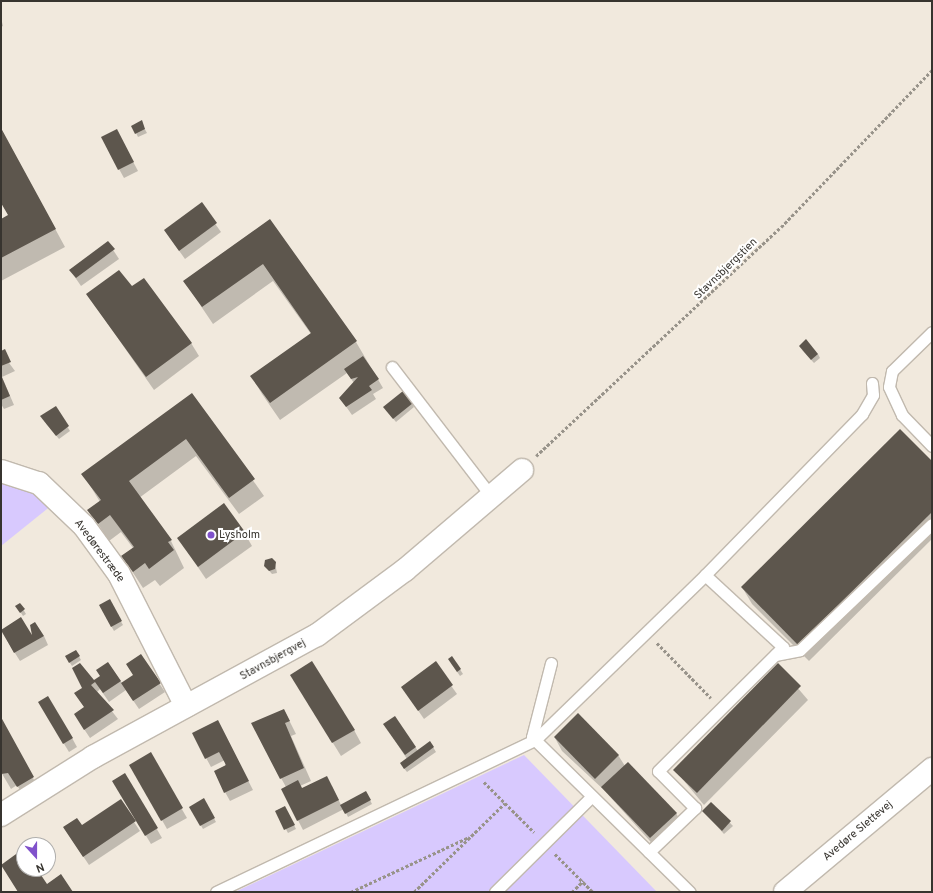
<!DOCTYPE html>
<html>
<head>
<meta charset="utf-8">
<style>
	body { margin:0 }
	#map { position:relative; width:933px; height:893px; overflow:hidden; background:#f1e9dd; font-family:Overpass,sans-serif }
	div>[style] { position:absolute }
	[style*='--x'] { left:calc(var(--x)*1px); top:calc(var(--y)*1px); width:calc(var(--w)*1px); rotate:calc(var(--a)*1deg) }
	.green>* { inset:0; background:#d8c9fe }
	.shadow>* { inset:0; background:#0003 }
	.building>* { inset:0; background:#5d564d }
	.path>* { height:2.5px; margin-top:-1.25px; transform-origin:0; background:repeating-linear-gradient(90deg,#98938a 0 3px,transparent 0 5px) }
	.roads { filter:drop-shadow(1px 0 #c1b9ae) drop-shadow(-1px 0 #c1b9ae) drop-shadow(0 1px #c1b9ae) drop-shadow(0 -1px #c1b9ae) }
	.lane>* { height:11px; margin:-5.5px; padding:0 5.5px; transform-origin:5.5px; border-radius:5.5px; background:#fff }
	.street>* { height:22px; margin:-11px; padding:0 11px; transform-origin:11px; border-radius:11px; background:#fff }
	.dots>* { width:11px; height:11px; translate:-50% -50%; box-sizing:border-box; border:2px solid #fff; border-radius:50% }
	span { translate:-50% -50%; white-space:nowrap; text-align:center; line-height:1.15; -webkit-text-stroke:4px #fff; paint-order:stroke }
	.street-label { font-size:11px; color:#37342f }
	.poi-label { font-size:11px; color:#37342f }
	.left { translate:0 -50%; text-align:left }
	.frame { position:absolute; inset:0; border:2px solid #37342f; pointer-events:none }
	.north { position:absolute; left:16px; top:837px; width:40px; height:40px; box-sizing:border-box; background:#fff; border:1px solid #afaeac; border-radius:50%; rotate:159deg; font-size:11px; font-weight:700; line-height:16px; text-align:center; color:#37342f }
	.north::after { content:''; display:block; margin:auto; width:14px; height:18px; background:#8052cb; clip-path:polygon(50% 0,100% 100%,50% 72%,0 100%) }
</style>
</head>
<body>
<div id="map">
	<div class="green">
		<i style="clip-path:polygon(1px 478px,38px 493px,52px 505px,1px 546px)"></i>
		<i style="clip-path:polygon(524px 755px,657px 892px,235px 892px)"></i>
	</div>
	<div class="shadow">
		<i style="clip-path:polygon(1px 18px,3px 26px,1px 27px)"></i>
		<i style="clip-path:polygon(143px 126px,147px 133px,138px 137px,136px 133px)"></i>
		<i style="clip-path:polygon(1px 129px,65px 247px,1px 281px,1px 220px,9px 216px,1px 201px)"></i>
		<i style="clip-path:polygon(121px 139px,138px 171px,124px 178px,119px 169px)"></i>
		<i style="clip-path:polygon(201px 204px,221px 232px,185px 259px,165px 231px)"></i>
		<i style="clip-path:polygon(269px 220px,356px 342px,383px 388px,373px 394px,376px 399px,352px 415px,340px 398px,354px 383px,347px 373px,280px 420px,262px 394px,252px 377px,311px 334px,273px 281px,213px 324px,184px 281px)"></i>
		<i style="clip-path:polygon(108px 242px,119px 259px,81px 286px,70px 270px)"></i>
		<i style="clip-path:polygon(131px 288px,191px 343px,199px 356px,154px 390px,87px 294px)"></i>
		<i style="clip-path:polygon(802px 350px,818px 354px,820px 358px,814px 363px)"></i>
		<i style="clip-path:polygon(1px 352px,15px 371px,2px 377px,14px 405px,4px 409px,1px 404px)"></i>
		<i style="clip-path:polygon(192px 394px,264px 496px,239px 514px,196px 456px,139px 498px,171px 541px,184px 568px,160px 586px,155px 580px,143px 588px,122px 556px,133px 548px,121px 532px,109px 541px,89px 510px,100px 502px,83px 474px)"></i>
		<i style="clip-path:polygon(412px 403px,414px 407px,396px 422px,387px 411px)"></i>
		<i style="clip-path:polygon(55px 407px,70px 431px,59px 439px,44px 421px)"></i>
		<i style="clip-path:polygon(932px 463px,932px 539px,809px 661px,752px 604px,742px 587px)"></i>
		<i style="clip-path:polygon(244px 532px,252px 546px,206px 579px,178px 538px)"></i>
		<i style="clip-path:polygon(275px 563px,277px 573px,272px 574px,265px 566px)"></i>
		<i style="clip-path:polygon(109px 601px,123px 625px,114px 631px,100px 606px)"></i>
		<i style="clip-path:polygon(20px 604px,26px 614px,23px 616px,19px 610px)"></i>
		<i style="clip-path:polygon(21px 619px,34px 639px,44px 636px,48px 645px,20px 661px,1px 631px)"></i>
		<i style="clip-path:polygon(76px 651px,81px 660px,72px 666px,66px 657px)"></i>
		<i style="clip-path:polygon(141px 656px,165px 692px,139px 709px,126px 690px,109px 702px,100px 689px,97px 692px,118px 719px,90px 738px,80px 723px,85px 708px,75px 693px,101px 677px,108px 663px,122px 683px,134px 676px)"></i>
		<i style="clip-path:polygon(452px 657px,463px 674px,460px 676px,451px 663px)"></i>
		<i style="clip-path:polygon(435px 663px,457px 694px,424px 719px,402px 687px)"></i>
		<i style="clip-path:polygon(778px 665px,808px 700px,704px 805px,675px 770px)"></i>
		<i style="clip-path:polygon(299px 688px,354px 730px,361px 743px,341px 756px)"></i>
		<i style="clip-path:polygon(284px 710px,296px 734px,291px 736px,311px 781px,300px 786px,302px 789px,332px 786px,341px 805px,366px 792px,372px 804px,348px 817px,344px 809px,303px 830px,282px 789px,286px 787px,281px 778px)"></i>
		<i style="clip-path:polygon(44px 711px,72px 738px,77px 747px,69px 752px)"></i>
		<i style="clip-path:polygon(395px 717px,418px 751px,430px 742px,436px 752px,407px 772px,403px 767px,407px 759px,390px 733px)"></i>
		<i style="clip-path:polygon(1px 719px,40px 791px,25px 799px,17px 785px,11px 789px,1px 772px)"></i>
		<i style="clip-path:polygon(222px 730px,253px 790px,230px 801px,225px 792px,225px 760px,211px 767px,193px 734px)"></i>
		<i style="clip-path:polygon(555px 738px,618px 755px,625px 766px,676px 813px,683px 826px,658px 850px,604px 790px,562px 751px)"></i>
		<i style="clip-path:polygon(150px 754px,187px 818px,167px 829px,131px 765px)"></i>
		<i style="clip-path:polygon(125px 774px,162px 838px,151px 844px,113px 781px)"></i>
		<i style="clip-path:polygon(204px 800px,216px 822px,203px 829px,190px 807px)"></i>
		<i style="clip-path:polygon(120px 801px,140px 831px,89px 865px,64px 828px,82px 826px)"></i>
		<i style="clip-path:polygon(711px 803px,733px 826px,724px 834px,703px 811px)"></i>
		<i style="clip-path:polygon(285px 807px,296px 829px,288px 833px,276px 811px)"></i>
	</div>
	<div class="building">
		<i style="clip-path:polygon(142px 120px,145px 129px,135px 134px,131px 126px)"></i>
		<i style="clip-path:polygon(1px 128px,56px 229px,1px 258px,1px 219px,8px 215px,1px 203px)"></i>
		<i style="clip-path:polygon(117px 129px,134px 162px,118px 170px,101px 137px)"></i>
		<i style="clip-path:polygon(202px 202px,217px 223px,179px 251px,164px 230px)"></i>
		<i style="clip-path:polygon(270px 219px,357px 341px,270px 403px,250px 376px,311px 333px,263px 264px,202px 307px,183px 281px)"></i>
		<i style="clip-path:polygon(108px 241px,115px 249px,76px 278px,69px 270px)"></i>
		<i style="clip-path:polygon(119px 270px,132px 286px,144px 278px,192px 343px,146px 377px,86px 294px)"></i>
		<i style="clip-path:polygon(806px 339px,818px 354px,811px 360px,799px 346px)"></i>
		<i style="clip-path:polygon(5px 349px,11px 362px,1px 366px,1px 351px)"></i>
		<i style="clip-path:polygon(363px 356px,379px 379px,369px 386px,372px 390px,346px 407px,339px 398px,358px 377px,351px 379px,344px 369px)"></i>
		<i style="clip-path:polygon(1px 375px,10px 396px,1px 400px)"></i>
		<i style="clip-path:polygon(403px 391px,413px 403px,393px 419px,383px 407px)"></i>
		<i style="clip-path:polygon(192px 393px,255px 479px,229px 498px,186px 439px,129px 481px,172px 540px,168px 542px,174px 550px,149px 569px,145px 563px,133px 572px,121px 556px,134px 547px,110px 515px,98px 524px,87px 510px,101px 500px,81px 474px)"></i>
		<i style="clip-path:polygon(56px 406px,69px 426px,56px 436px,40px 416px)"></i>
		<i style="clip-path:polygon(900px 429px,932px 461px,932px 512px,798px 645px,741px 587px)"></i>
		<i style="clip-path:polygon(224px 503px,245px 532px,198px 567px,177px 538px)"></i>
		<i style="clip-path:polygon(272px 558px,276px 562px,275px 569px,269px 571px,264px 566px,265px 560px)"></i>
		<i style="clip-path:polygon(110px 599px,122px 621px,111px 627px,99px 605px)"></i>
		<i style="clip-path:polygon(20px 603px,25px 609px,20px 613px,15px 606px)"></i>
		<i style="clip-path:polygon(21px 617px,32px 635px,30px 625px,35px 622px,44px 636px,14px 653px,1px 630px)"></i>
		<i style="clip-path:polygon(76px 650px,80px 656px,69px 663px,65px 656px)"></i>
		<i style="clip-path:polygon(141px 654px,161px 683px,133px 701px,121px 683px,133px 675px,126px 664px)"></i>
		<i style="clip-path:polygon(452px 656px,461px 669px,457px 672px,448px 659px)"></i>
		<i style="clip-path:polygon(312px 661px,355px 730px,332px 743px,290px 675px)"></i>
		<i style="clip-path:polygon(436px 661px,453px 685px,418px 711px,401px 687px)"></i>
		<i style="clip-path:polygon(108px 662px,121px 681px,103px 693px,95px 682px,91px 685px,114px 710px,84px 730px,74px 714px,84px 707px,74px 693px,82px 688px,72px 668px,80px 663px,94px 680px,100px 676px,96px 670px)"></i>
		<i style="clip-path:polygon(778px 663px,801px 686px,697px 793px,673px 770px)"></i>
		<i style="clip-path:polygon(48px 696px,73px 738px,63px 744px,38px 702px)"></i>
		<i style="clip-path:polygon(284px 709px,290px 721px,285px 723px,304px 768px,280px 779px,251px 723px)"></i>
		<i style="clip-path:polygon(578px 713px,619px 755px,595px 779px,554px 737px)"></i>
		<i style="clip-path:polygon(395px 716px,416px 747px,405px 755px,383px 724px)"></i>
		<i style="clip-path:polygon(1px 717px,34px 777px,17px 787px,8px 773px,1px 774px)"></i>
		<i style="clip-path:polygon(218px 720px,249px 781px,224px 793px,214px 771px,226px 765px,219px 752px,205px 759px,192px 733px)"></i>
		<i style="clip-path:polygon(430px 741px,434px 747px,404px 769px,400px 763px)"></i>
		<i style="clip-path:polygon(151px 752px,183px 808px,161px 821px,129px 765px)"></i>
		<i style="clip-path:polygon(628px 762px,677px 813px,650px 838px,601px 787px)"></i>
		<i style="clip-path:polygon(125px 773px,158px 828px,145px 836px,112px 781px)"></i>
		<i style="clip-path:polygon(327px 776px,339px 800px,297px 821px,281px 789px,298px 780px,302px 788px)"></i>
		<i style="clip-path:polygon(366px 791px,371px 800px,345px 814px,340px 805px)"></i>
		<i style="clip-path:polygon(204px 798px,215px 818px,200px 826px,189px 807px)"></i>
		<i style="clip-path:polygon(121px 799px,136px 821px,83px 857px,63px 827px,77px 818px,82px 825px)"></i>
		<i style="clip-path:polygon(711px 802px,731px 821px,722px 831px,702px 811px)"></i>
		<i style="clip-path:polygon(285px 806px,295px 825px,284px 830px,275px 811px)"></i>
		<i style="clip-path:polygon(23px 849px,24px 869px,37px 869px,47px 884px,61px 874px,73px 892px,18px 892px,1px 865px)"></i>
	</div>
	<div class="path">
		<i style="--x:536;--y:456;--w:335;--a:-43.1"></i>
		<i style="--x:781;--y:227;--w:218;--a:-46.1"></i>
		<i style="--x:657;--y:643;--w:77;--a:45.5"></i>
		<i style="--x:484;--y:782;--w:71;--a:45"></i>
		<i style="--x:555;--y:854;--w:54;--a:45"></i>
		<i style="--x:351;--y:892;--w:130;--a:-25"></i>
		<i style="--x:414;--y:892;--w:127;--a:-44.4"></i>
		<i style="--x:572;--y:892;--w:16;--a:-45"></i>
	</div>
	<div class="roads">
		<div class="lane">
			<i style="--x:932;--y:332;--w:56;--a:135.7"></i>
			<i style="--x:892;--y:371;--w:16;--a:101"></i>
			<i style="--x:889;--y:387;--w:31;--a:65"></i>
			<i style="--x:902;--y:415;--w:43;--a:45.9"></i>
			<i style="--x:392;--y:367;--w:163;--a:52.5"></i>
			<i style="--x:775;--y:655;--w:25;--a:-11"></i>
			<i style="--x:800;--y:650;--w:182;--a:-43.7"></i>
			<i style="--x:551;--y:663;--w:76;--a:104.4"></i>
			<i style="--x:532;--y:737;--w:221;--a:44.5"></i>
			<i style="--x:649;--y:852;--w:64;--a:-43.7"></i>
			<i style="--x:695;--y:808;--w:52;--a:-135"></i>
			<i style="--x:658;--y:771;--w:176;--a:-44.8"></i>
			<i style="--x:783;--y:647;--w:106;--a:-137.3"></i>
			<i style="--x:216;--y:892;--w:353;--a:-25.5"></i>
			<i style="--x:535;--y:740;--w:237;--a:-44.1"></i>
			<i style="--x:705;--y:575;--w:225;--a:-45.7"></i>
			<i style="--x:862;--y:414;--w:22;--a:-60"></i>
			<i style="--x:873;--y:395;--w:12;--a:-95"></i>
			<i style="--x:495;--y:892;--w:136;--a:-44.7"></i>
		</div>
		<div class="street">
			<i style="--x:1;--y:471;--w:40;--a:18"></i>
			<i style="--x:39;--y:483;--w:62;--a:43.7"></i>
			<i style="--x:84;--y:526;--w:59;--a:53.9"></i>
			<i style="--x:119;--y:574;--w:148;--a:63.1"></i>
			<i style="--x:1;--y:815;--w:109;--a:-32.2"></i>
			<i style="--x:93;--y:757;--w:255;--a:-28.6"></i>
			<i style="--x:317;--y:635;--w:109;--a:-36.5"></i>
			<i style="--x:405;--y:570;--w:154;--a:-40.5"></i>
			<i style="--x:785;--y:892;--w:192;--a:-39.9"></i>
		</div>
	</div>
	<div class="dots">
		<i style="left:211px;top:535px;background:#8052cb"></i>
	</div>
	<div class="street-label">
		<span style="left:726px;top:269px;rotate:-44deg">Stavnsbjergstien</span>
		<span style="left:99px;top:551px;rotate:53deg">Avedørestræde</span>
		<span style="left:273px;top:660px;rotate:-29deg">Stavnsbjergvej</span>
		<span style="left:858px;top:831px;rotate:-40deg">Avedøre Slettevej</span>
	</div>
	<div class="poi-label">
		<span class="left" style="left:219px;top:535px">Lysholm</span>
	</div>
	<div class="frame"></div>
	<div class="north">N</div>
</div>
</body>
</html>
